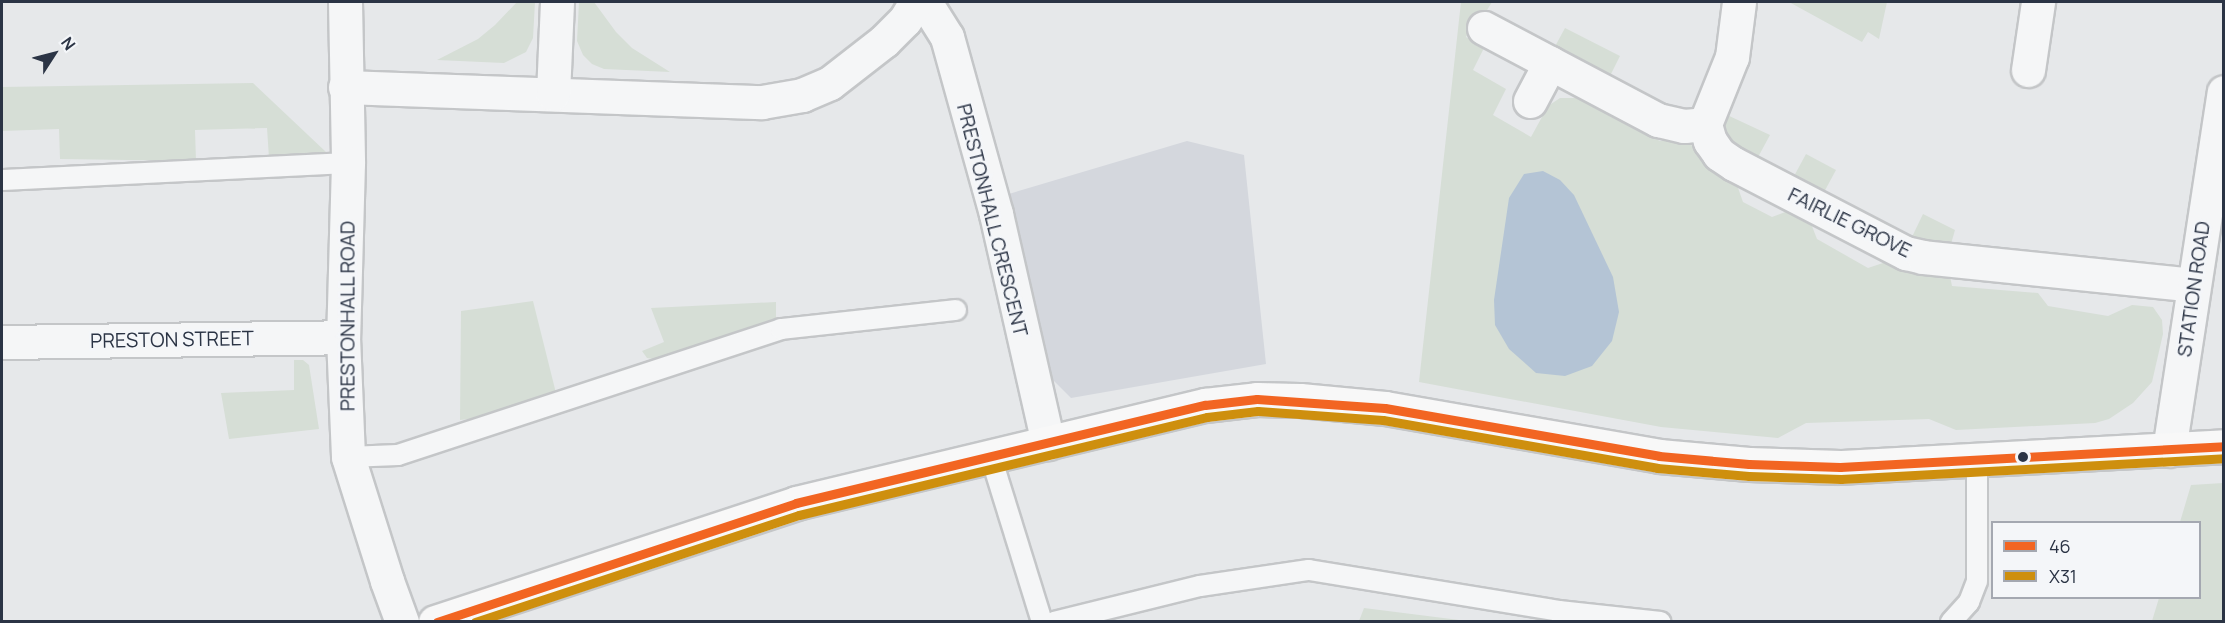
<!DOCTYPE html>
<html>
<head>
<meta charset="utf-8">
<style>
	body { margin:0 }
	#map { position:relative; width:2225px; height:623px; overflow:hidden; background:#e6e8ea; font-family:Manrope,sans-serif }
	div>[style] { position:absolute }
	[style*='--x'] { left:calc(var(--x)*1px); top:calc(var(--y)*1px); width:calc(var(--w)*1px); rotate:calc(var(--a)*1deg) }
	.built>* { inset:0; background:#d4d7dd }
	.green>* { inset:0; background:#d6ded6 }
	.water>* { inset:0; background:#b4c4d5 }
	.roads { filter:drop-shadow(2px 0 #c4c6c8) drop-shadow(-2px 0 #c4c6c8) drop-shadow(0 2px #c4c6c8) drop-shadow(0 -2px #c4c6c8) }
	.lane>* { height:20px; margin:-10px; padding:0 10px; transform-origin:10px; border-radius:10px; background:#f5f6f7 }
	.street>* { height:33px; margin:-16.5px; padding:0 16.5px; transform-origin:16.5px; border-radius:16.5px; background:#f5f6f7 }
	.secondary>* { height:33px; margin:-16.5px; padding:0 16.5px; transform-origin:16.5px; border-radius:16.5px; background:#f8f8f8 }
	.bus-1>* { height:9px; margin:-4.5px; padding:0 4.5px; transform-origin:4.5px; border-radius:4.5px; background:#f26522 }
	.bus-2>* { height:9px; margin:-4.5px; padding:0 4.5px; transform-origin:4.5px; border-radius:4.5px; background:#ce8f0e }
	.dots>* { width:16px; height:16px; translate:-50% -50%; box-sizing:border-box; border:3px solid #f4f6f9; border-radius:50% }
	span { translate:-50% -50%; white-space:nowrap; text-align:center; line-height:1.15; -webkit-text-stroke:5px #f4f6f9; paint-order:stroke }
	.street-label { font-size:20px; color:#2b3445 }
	.frame { position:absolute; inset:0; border:3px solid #2b3445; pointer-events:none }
	.legend { position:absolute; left:1991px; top:521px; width:210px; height:78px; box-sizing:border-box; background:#f4f6f9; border:2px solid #a4a8b1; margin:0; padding:8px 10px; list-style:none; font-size:18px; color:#2b3445 }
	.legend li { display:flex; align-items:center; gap:12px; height:30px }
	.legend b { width:30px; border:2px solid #a4a8b1 }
	.north { position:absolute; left:24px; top:24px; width:60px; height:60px; -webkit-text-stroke:4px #f4f6f9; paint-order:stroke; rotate:54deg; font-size:16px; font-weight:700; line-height:24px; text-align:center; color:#2b3445 }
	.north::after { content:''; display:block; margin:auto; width:21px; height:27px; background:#2b3445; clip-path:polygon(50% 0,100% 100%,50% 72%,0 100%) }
</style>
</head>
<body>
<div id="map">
	<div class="built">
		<i style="clip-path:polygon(1187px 141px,1244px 155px,1266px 364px,1071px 398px,1042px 369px,1002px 196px)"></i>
	</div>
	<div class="green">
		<i style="clip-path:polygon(517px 2px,535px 2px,533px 38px,526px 52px,504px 63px,437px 60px,478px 39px,495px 25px)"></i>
		<i style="clip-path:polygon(579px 2px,594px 2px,616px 32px,632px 48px,670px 72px,604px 69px,592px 64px,583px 55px,577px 41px)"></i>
		<i style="clip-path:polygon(1461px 2px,1492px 2px,1484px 15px,1479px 12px,1466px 37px,1484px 48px,1473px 70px,1506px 89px,1493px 115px,1531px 137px,1548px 106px,1560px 98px,1576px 98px,1660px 141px,1675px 140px,1691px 145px,1710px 168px,1737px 185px,1743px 202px,1772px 217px,1788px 211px,1810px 221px,1817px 239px,1868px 268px,1886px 262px,1911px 272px,1938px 277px,1950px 276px,1952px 286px,2038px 293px,2048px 306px,2108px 316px,2132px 305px,2153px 307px,2162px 320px,2163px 334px,2152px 382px,2133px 403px,2109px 419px,2095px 423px,1956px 430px,1929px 419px,1806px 423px,1778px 438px,1661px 427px,1419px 382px)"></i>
		<i style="clip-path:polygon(1789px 2px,1887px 2px,1879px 39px,1868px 32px,1862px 42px)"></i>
		<i style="clip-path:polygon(1565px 28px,1620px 56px,1608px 80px,1552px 52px)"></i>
		<i style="clip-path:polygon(253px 83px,326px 152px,269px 158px,267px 128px,195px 130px,196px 161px,60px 159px,59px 129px,2px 131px,2px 87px)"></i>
		<i style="clip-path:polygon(1725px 114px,1770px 135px,1757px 159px,1730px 146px,1719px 127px)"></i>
		<i style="clip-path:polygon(1806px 154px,1836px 170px,1823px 194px,1793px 178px)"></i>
		<i style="clip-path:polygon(1923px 214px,1955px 230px,1951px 244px,1930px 244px,1911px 239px)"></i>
		<i style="clip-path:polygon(533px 301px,556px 393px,495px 416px,460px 420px,461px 311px)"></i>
		<i style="clip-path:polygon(776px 302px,776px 321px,771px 326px,654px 359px,647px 358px,642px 351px,664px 342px,651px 308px)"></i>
		<i style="clip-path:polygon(294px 360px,303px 360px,309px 365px,319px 429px,229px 439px,221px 393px,294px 390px)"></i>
		<i style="clip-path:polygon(2223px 483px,2223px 621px,2152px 621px,2159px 598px,2200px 598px,2200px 522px,2180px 522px,2191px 485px)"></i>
		<i style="clip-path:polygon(1364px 608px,1467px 621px,1359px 621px)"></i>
	</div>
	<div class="water">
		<i style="clip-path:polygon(1543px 171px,1560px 180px,1574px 195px,1613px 277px,1619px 312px,1612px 341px,1592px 366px,1565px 376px,1536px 373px,1509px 349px,1495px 325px,1494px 300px,1509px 198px,1524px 174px)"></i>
	</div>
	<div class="roads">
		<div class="lane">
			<i style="--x:2;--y:180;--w:346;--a:-2.8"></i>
			<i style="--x:348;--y:457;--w:50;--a:-2.3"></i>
			<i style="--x:398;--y:455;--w:403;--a:-18.2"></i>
			<i style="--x:781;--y:329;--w:176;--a:-6.2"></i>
			<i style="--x:991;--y:457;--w:173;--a:72.8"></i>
			<i style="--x:1054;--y:622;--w:150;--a:-13.9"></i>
			<i style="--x:1200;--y:586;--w:110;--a:-8.4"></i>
			<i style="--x:1309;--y:570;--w:253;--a:9.3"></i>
			<i style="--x:1559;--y:611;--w:102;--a:6.2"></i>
			<i style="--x:1951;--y:622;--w:27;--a:-48"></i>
			<i style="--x:1969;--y:602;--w:22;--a:-69"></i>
			<i style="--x:1977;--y:581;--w:121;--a:-90"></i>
		</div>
		<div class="street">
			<i style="--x:345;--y:2;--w:161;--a:88.9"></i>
			<i style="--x:348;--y:163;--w:174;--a:91.6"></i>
			<i style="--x:343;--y:337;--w:120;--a:87.6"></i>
			<i style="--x:348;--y:457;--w:130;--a:72.5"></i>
			<i style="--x:387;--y:581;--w:44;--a:69.9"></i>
			<i style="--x:925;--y:2;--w:41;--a:57.8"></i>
			<i style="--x:947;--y:37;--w:184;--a:74.5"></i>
			<i style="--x:996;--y:214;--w:235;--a:77.2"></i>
			<i style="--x:1484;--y:28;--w:197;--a:27.9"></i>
			<i style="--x:1658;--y:120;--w:27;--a:13"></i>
			<i style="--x:1684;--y:126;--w:21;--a:-5"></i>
			<i style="--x:1705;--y:124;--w:18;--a:74"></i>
			<i style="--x:1710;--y:141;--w:16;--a:55"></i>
			<i style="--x:1719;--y:154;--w:18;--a:34"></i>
			<i style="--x:1734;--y:164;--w:194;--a:27.4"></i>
			<i style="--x:1906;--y:253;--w:17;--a:13"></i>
			<i style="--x:1923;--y:257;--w:270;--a:5.9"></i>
			<i style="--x:2028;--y:70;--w:69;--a:-81.6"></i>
			<i style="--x:345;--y:87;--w:417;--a:2.1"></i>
			<i style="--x:762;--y:102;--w:41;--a:-9.9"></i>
			<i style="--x:802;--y:95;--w:30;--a:-23"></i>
			<i style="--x:830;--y:83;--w:68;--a:-37.9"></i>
			<i style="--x:884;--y:41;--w:30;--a:-45"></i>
			<i style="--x:905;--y:20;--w:21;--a:-59"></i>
			<i style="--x:553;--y:94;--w:92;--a:-87.5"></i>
			<i style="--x:1530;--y:101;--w:43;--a:-62.2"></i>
			<i style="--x:1705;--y:124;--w:72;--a:-68.1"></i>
			<i style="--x:1732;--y:57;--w:55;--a:-82.7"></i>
			<i style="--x:2;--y:342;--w:341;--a:-0.8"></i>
			<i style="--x:2169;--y:450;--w:362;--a:-81.3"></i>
		</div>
		<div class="secondary">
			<i style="--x:435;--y:622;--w:380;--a:-18.2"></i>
			<i style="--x:796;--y:503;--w:421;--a:-13.5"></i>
			<i style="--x:1205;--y:405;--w:52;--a:-6.6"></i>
			<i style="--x:1257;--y:399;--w:43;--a:1.3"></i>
			<i style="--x:1300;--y:400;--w:85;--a:5.4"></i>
			<i style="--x:1385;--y:408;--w:278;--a:9.9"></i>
			<i style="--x:1659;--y:456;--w:90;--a:5.1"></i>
			<i style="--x:1749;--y:464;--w:91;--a:1.9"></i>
			<i style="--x:1840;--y:467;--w:385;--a:-3.1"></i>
		</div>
	</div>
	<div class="bus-1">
		<i style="--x:437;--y:622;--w:378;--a:-18.3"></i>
		<i style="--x:796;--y:503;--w:421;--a:-13.5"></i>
		<i style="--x:1205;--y:405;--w:52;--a:-6.6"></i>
		<i style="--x:1257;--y:399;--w:128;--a:4"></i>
		<i style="--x:1385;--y:408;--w:278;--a:9.9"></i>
		<i style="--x:1659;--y:456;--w:90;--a:5.1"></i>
		<i style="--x:1749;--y:464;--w:91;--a:1.9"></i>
		<i style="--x:1840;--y:467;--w:385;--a:-3.1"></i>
	</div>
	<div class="bus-2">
		<i style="--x:475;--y:622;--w:341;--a:-18.3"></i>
		<i style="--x:799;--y:515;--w:420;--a:-13.5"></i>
		<i style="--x:1207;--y:417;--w:51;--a:-6.7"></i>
		<i style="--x:1258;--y:411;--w:125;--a:4.1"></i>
		<i style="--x:1383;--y:420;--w:278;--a:9.9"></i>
		<i style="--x:1657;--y:468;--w:92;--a:5"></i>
		<i style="--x:1749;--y:476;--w:92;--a:1.9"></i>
		<i style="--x:1841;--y:479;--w:384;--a:-3.1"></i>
	</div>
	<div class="dots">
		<i style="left:2023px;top:457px;background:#2b3445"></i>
	</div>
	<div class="street-label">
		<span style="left:993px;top:220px;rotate:76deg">PRESTONHALL CRESCENT</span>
		<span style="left:1850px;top:222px;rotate:26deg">FAIRLIE GROVE</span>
		<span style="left:2193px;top:289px;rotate:-82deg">STATION ROAD</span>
		<span style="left:347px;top:316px;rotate:-90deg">PRESTONHALL ROAD</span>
		<span style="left:172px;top:339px;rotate:-1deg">PRESTON STREET</span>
	</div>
	<div class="frame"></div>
	<ul class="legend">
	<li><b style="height:8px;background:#f26522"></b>46</li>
	<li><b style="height:8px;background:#ce8f0e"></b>X31</li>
	</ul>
	<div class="north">N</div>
</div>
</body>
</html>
